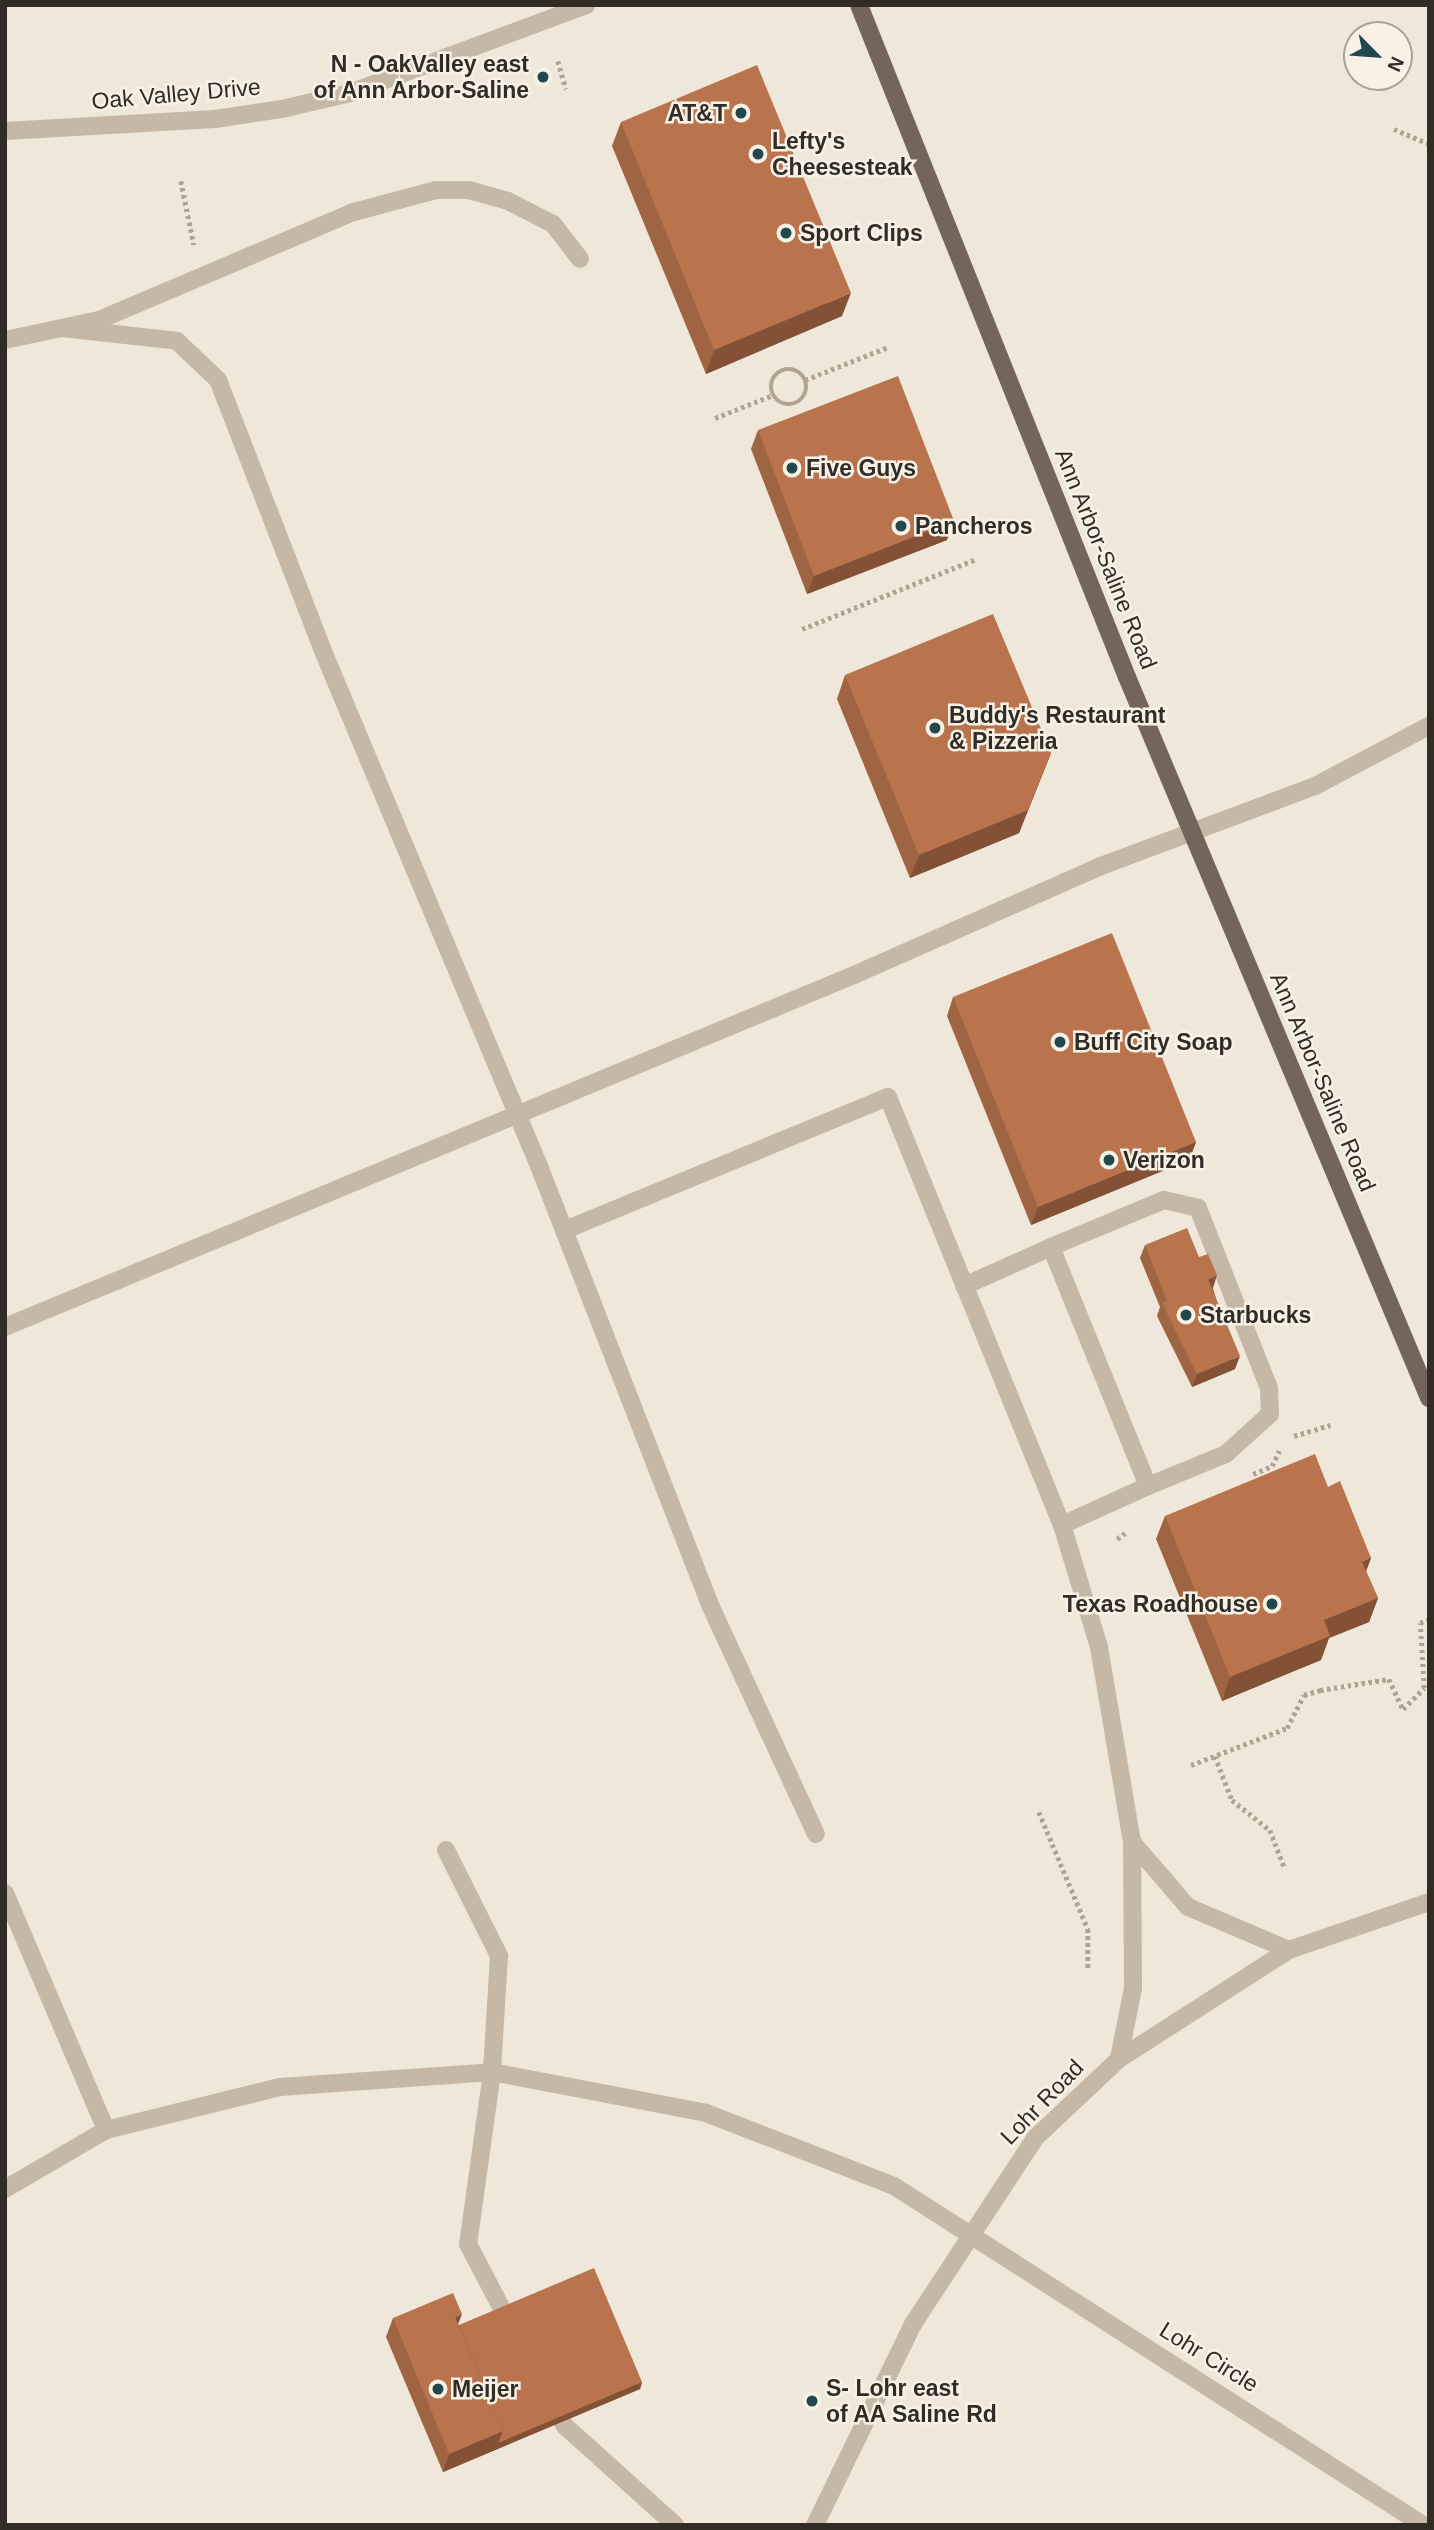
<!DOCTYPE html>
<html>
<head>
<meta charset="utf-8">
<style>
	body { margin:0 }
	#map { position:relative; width:1434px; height:2530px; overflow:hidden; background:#eee7da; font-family:Helvetica,sans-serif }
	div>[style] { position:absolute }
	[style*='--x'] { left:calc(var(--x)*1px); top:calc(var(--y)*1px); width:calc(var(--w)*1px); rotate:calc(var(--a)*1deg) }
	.path>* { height:4.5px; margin-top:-2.25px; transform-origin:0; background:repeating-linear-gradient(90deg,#b1a392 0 3.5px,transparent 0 7px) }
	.path>.ring { margin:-2.25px; padding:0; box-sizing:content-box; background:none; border:4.5px solid #b1a392; border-radius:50% }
	.minor>* { height:18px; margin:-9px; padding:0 9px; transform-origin:9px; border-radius:9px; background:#c5b8a7 }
	.major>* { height:18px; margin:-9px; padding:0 9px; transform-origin:9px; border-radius:9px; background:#73655a }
	.wall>* { inset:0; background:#9f6442 }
	.shaded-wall>* { inset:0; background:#825136 }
	.building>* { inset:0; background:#b9744d }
	.dots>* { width:19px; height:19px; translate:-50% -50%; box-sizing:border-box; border:4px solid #f7f1e6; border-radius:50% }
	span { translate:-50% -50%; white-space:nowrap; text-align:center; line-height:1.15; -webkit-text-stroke:5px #f7f1e6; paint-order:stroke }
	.poi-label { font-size:23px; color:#322c27; font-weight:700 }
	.right { translate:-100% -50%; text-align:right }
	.left { translate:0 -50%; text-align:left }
	.street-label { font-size:23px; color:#322c27 }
	.frame { position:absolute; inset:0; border:7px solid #322c27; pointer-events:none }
	.north { position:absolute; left:1343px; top:21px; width:70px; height:70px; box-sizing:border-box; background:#f7f1e6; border:2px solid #a8a29a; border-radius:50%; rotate:115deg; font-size:19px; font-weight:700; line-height:28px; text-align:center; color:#322c27 }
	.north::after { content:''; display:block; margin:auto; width:24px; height:32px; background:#21474f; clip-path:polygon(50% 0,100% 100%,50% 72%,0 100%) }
</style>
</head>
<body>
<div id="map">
	<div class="path">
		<i style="--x:558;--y:61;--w:29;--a:74"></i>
		<i style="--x:1394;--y:129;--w:38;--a:23"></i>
		<i style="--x:181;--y:181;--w:65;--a:78.5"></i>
		<i class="ring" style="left:771px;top:369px;width:31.5px;height:31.5px"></i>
		<i style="--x:805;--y:380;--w:89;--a:-21.7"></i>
		<i style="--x:715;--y:418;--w:62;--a:-21.6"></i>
		<i style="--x:802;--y:629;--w:188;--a:-21.9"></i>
		<i style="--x:1294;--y:1436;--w:38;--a:-17"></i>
		<i style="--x:1253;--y:1474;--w:21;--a:-23"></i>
		<i style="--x:1272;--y:1466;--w:17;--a:-65"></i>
		<i style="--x:1117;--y:1539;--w:10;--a:-37"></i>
		<i style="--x:1215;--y:1756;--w:47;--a:68.9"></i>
		<i style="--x:1232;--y:1800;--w:48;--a:38.3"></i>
		<i style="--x:1270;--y:1830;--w:40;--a:69"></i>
		<i style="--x:1191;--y:1765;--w:103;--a:-21.1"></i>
		<i style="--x:1287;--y:1728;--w:37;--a:-63"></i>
		<i style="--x:1304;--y:1695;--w:17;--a:-17"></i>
		<i style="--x:1320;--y:1690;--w:70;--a:-9.1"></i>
		<i style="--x:1389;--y:1679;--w:33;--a:65"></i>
		<i style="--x:1403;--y:1709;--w:30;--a:-45"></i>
		<i style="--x:1424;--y:1688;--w:65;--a:-93.5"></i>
		<i style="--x:1420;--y:1623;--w:10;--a:-24"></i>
		<i style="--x:1039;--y:1812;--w:127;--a:67.3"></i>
		<i style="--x:1088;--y:1929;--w:39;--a:90"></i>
	</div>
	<div class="minor">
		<i style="--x:5;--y:131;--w:210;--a:-3.3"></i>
		<i style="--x:215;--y:119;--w:68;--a:-8.5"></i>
		<i style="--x:282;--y:109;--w:70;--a:-13.2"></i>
		<i style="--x:350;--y:93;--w:252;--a:-20.4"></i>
		<i style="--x:62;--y:328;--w:116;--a:6.4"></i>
		<i style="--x:177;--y:341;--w:57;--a:43.6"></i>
		<i style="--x:218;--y:380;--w:291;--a:68.8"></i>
		<i style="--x:323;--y:651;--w:558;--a:67.25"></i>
		<i style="--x:539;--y:1166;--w:473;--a:68.7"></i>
		<i style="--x:711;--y:1607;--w:250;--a:65.2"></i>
		<i style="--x:5;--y:340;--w:96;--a:-12"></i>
		<i style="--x:99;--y:320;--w:277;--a:-23"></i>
		<i style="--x:354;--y:212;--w:85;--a:-15"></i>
		<i style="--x:436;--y:190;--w:33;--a:0"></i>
		<i style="--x:469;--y:190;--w:41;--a:15.8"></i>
		<i style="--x:508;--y:201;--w:51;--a:27.1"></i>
		<i style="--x:553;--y:224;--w:44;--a:52.4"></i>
		<i style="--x:565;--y:1230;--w:349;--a:-22.4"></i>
		<i style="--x:888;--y:1097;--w:462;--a:67.9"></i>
		<i style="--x:1062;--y:1525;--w:127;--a:73.1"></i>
		<i style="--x:1099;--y:1647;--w:198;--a:80.4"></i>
		<i style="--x:1132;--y:1842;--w:146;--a:89.6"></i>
		<i style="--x:1133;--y:1988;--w:72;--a:101.2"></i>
		<i style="--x:1051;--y:1247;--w:122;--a:-22.6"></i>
		<i style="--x:1164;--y:1200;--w:35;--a:13"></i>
		<i style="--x:1198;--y:1208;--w:193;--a:68.5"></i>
		<i style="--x:1269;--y:1388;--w:26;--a:88"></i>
		<i style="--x:1270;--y:1414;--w:59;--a:137.7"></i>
		<i style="--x:1226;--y:1454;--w:84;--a:157.7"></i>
		<i style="--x:964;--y:1286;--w:95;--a:-24.1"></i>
		<i style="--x:1051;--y:1247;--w:258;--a:67.9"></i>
		<i style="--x:1148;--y:1486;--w:94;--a:155.6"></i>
		<i style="--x:5;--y:1327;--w:919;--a:-22.52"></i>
		<i style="--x:854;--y:975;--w:270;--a:-23.8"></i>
		<i style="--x:1101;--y:866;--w:228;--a:-20.5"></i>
		<i style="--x:1315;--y:786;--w:129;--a:-27.8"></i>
		<i style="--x:1132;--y:1842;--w:86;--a:49.3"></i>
		<i style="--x:1188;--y:1907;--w:110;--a:23.1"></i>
		<i style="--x:446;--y:1850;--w:119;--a:63.4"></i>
		<i style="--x:499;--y:1956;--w:116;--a:93.5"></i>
		<i style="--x:492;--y:2072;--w:174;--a:97.9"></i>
		<i style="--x:468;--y:2244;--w:95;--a:62.4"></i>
		<i style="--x:5;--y:1893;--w:258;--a:66.9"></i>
		<i style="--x:106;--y:2130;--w:179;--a:-13.9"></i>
		<i style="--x:280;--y:2087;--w:213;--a:-4"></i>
		<i style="--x:492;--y:2072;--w:218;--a:10.8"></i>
		<i style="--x:706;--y:2113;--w:202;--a:21.2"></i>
		<i style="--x:894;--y:2186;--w:628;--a:32.65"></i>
		<i style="--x:5;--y:2189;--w:117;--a:-30.3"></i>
		<i style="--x:552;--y:2402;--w:27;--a:62"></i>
		<i style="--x:565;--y:2426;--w:148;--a:42"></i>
		<i style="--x:815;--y:2525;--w:224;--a:-64"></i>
		<i style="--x:913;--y:2324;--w:222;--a:-56.7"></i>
		<i style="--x:1035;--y:2138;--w:115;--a:-43.2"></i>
		<i style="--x:1119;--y:2059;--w:202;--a:-32.7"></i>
		<i style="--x:1289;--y:1950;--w:148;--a:-18.9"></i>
	</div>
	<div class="major">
		<i style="--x:859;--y:5;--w:723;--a:68.26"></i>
		<i style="--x:1127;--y:677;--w:782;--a:67.27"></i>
	</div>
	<div class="wall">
		<i style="clip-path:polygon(621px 122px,842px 316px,706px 374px,612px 146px)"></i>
		<i style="clip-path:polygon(758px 430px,947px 540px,807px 594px,751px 449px)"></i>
		<i style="clip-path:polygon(845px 675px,1051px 753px,1019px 833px,910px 878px,837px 699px)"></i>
		<i style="clip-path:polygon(953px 997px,1196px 1142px,1189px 1160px,1031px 1225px,947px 1016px)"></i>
		<i style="clip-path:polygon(1145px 1245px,1199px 1257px,1213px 1288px,1235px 1369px,1192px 1387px,1157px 1316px,1160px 1307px,1140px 1258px)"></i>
		<i style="clip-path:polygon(1328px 1487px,1371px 1558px,1366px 1571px,1378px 1598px,1369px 1622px,1329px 1638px,1321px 1660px,1222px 1701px,1156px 1539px,1165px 1516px)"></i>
		<i style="clip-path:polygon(393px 2318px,459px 2325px,642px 2382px,640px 2389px,443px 2472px,386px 2337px)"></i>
	</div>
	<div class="shaded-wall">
		<i style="clip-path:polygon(851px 293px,842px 316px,706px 374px,714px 350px)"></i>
		<i style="clip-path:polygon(954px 521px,947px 540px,807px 594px,814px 576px)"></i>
		<i style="clip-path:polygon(1051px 753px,1019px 833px,910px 878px,919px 855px)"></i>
		<i style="clip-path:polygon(1196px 1142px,1189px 1160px,1031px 1225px,1038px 1207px)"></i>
		<i style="clip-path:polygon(1217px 1275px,1213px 1288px,1204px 1292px,1208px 1279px)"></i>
		<i style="clip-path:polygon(1240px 1356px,1235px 1369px,1192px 1387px,1197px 1374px)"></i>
		<i style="clip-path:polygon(1371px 1558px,1362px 1582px,1362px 1562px)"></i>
		<i style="clip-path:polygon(1378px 1598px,1369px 1622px,1329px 1638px,1321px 1660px,1222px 1701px,1230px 1677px,1324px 1620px)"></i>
		<i style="clip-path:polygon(462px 2314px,455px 2332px,455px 2317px)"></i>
		<i style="clip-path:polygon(642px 2382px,640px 2389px,443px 2472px,449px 2454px,503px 2431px)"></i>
	</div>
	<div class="building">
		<i style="clip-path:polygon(757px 65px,851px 293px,714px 350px,621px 122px)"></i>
		<i style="clip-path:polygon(898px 376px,954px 521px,814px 576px,758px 430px)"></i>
		<i style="clip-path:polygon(993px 614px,1051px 753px,1028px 810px,919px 855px,845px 675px)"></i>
		<i style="clip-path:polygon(1112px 933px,1196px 1142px,1038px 1207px,953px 997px)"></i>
		<i style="clip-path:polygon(1187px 1228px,1199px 1257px,1208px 1254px,1217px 1275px,1208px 1279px,1240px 1356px,1197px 1374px,1162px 1303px,1167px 1301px,1145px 1245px)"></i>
		<i style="clip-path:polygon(1315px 1454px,1328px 1487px,1340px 1481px,1371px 1558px,1362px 1562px,1378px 1598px,1324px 1620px,1330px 1636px,1230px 1677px,1165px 1516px)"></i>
		<i style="clip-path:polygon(594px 2268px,642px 2382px,498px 2443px,503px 2431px,459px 2325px)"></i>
		<i style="clip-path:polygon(453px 2293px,462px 2314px,455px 2317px,503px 2431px,449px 2454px,393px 2318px)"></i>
	</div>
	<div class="dots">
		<i style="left:543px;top:77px;background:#21474f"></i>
		<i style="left:741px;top:113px;background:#21474f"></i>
		<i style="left:758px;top:154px;background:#21474f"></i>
		<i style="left:786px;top:233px;background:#21474f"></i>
		<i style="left:792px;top:468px;background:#21474f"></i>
		<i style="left:901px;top:526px;background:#21474f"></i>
		<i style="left:935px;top:728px;background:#21474f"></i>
		<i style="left:1060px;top:1042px;background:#21474f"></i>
		<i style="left:1109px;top:1160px;background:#21474f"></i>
		<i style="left:1186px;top:1315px;background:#21474f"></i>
		<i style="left:1272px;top:1604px;background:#21474f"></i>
		<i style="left:438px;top:2389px;background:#21474f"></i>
		<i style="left:812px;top:2401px;background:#21474f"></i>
	</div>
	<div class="poi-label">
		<span class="right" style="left:529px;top:77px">N - OakValley east<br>of Ann Arbor-Saline</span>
		<span class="right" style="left:727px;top:113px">AT&amp;T</span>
		<span class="left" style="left:772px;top:154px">Lefty's<br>Cheesesteak</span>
		<span class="left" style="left:800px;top:233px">Sport Clips</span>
		<span class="left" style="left:806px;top:468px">Five Guys</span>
		<span class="left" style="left:915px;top:526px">Pancheros</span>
		<span class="left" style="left:949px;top:728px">Buddy's Restaurant<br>&amp; Pizzeria</span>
		<span class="left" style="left:1074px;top:1042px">Buff City Soap</span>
		<span class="left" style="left:1123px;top:1160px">Verizon</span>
		<span class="left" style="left:1200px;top:1315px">Starbucks</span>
		<span class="right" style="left:1258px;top:1604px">Texas Roadhouse</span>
		<span class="left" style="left:826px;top:2401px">S- Lohr east<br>of AA Saline Rd</span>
		<span class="left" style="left:452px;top:2389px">Meijer</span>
	</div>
	<div class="street-label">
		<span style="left:176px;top:94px;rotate:-5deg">Oak Valley Drive</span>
		<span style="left:1106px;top:559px;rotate:68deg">Ann Arbor-Saline Road</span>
		<span style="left:1323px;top:1082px;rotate:67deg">Ann Arbor-Saline Road</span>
		<span style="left:1042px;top:2102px;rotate:-46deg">Lohr Road</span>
		<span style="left:1209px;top:2357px;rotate:32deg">Lohr Circle</span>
	</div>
	<div class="frame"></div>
	<div class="north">N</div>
</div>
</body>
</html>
